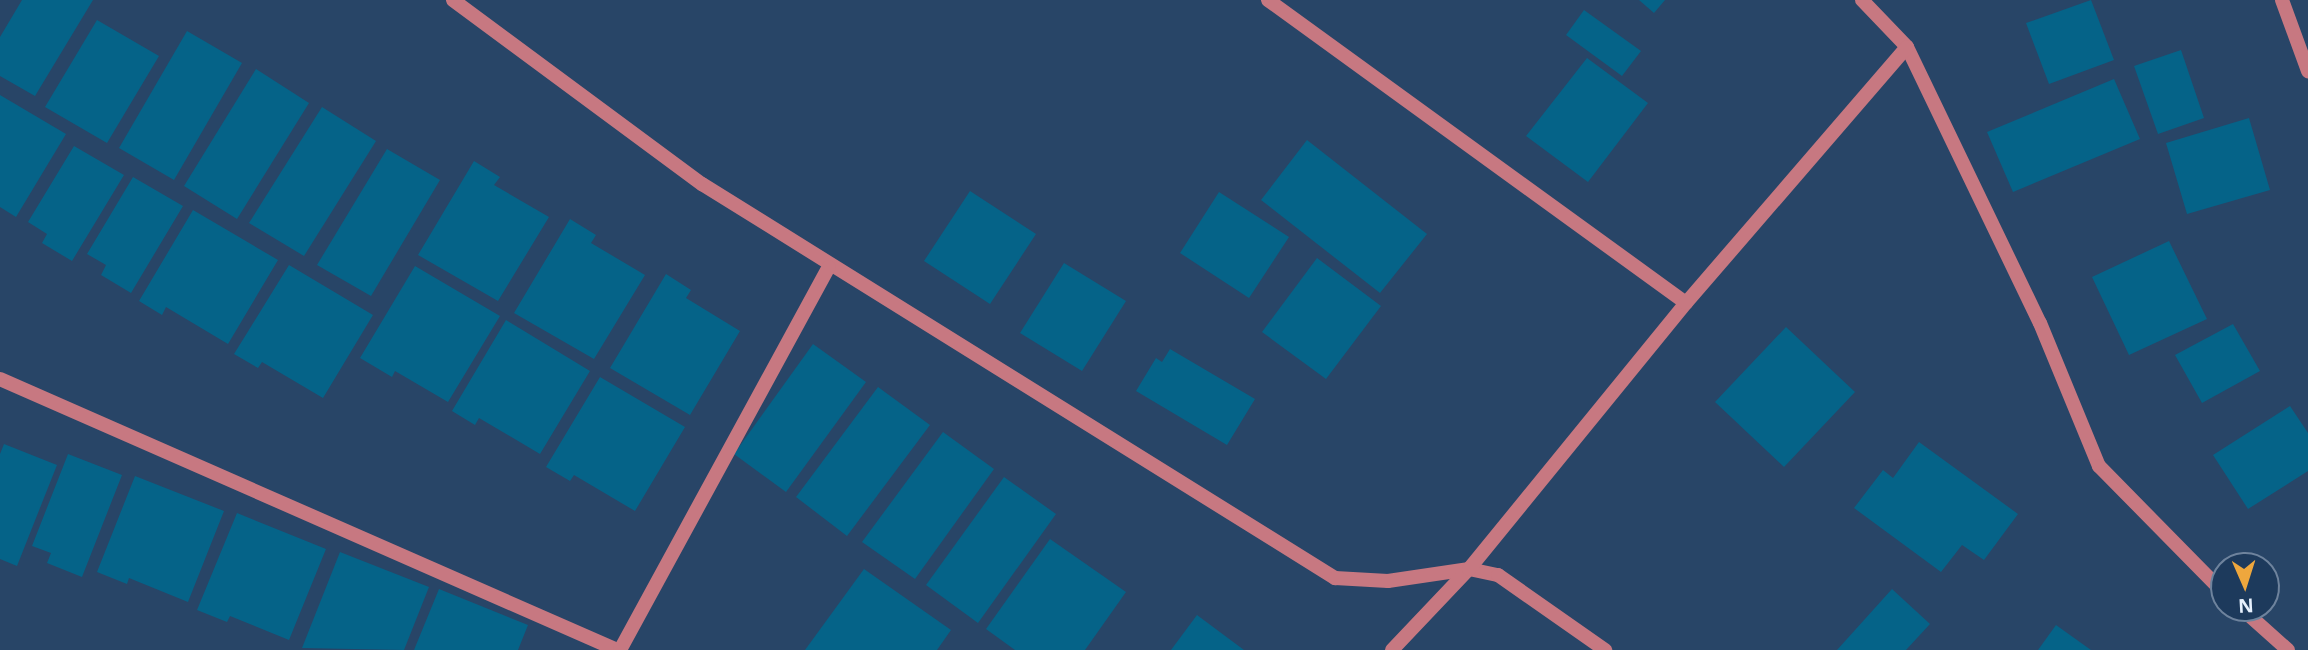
<!DOCTYPE html>
<html>
<head>
<meta charset="utf-8">
<style>
	body { margin:0 }
	#map { position:relative; width:2308px; height:650px; overflow:hidden; background:#284567; font-family:"Noto Sans",sans-serif }
	div>[style] { position:absolute }
	[style*='--x'] { left:calc(var(--x)*1px); top:calc(var(--y)*1px); width:calc(var(--w)*1px); rotate:calc(var(--a)*1deg) }
	.building>* { inset:0; background:#056388 }
	.minor>* { height:14px; margin:-7px; padding:0 7px; transform-origin:7px; border-radius:7px; background:#c77881 }
	span { translate:-50% -50%; white-space:nowrap; text-align:center; line-height:1.15; -webkit-text-stroke:7px #1d3a5c; paint-order:stroke }
	.north { position:absolute; left:2210px; top:552px; width:70px; height:70px; box-sizing:border-box; background:#1d3a5c; border:2px solid #6e839d; border-radius:50%; rotate:177deg; font-size:19px; font-weight:700; line-height:28px; text-align:center; color:#e7f1fe }
	.north::after { content:''; display:block; margin:auto; width:24px; height:32px; background:#eea73d; clip-path:polygon(50% 0,100% 100%,50% 72%,0 100%) }
</style>
</head>
<body>
<div id="map">
	<div class="building">
		<i style="clip-path:polygon(22px 0,93px 0,35px 96px,0 76px,0 37px)"></i>
		<i style="clip-path:polygon(1639px 0,1665px 0,1654px 13px)"></i>
		<i style="clip-path:polygon(2091px 0,2114px 60px,2049px 84px,2026px 23px)"></i>
		<i style="clip-path:polygon(1584px 10px,1641px 51px,1622px 76px,1566px 35px)"></i>
		<i style="clip-path:polygon(97px 20px,159px 56px,107px 143px,45px 107px)"></i>
		<i style="clip-path:polygon(187px 31px,242px 63px,174px 180px,119px 148px)"></i>
		<i style="clip-path:polygon(2181px 50px,2204px 118px,2158px 134px,2134px 66px)"></i>
		<i style="clip-path:polygon(1587px 58px,1648px 103px,1588px 182px,1526px 136px)"></i>
		<i style="clip-path:polygon(256px 69px,309px 103px,237px 219px,184px 186px)"></i>
		<i style="clip-path:polygon(2114px 79px,2140px 139px,2013px 192px,1987px 132px)"></i>
		<i style="clip-path:polygon(0 95px,66px 134px,16px 217px,0 207px)"></i>
		<i style="clip-path:polygon(322px 107px,376px 141px,304px 256px,249px 223px)"></i>
		<i style="clip-path:polygon(2249px 118px,2270px 190px,2187px 214px,2166px 143px)"></i>
		<i style="clip-path:polygon(1307px 140px,1427px 234px,1380px 293px,1261px 200px)"></i>
		<i style="clip-path:polygon(74px 146px,124px 175px,72px 261px,42px 243px,47px 234px,28px 222px)"></i>
		<i style="clip-path:polygon(387px 149px,440px 180px,371px 296px,317px 265px)"></i>
		<i style="clip-path:polygon(474px 161px,500px 177px,494px 185px,549px 217px,498px 301px,418px 255px)"></i>
		<i style="clip-path:polygon(133px 177px,183px 206px,131px 293px,101px 275px,106px 265px,87px 254px)"></i>
		<i style="clip-path:polygon(970px 191px,1036px 234px,990px 304px,924px 261px)"></i>
		<i style="clip-path:polygon(1219px 192px,1289px 237px,1249px 298px,1180px 253px)"></i>
		<i style="clip-path:polygon(193px 210px,278px 260px,228px 344px,166px 307px,162px 315px,139px 301px)"></i>
		<i style="clip-path:polygon(570px 219px,596px 235px,591px 243px,645px 275px,594px 359px,514px 313px)"></i>
		<i style="clip-path:polygon(2169px 241px,2207px 319px,2129px 355px,2092px 277px)"></i>
		<i style="clip-path:polygon(1317px 258px,1381px 306px,1326px 379px,1262px 332px)"></i>
		<i style="clip-path:polygon(1064px 263px,1126px 301px,1082px 371px,1020px 333px)"></i>
		<i style="clip-path:polygon(289px 265px,373px 315px,323px 398px,262px 362px,258px 368px,234px 354px)"></i>
		<i style="clip-path:polygon(415px 266px,500px 316px,448px 402px,395px 371px,392px 377px,360px 358px)"></i>
		<i style="clip-path:polygon(666px 274px,691px 290px,686px 298px,740px 331px,690px 415px,610px 368px)"></i>
		<i style="clip-path:polygon(506px 320px,590px 371px,540px 454px,479px 418px,475px 425px,452px 411px)"></i>
		<i style="clip-path:polygon(2233px 324px,2260px 371px,2202px 403px,2175px 355px)"></i>
		<i style="clip-path:polygon(1786px 327px,1855px 392px,1784px 467px,1715px 402px)"></i>
		<i style="clip-path:polygon(813px 344px,866px 382px,786px 492px,734px 454px)"></i>
		<i style="clip-path:polygon(1170px 349px,1255px 399px,1227px 445px,1136px 391px,1156px 358px,1162px 362px)"></i>
		<i style="clip-path:polygon(600px 377px,685px 427px,635px 511px,574px 475px,570px 481px,546px 467px)"></i>
		<i style="clip-path:polygon(878px 387px,930px 425px,847px 536px,796px 497px)"></i>
		<i style="clip-path:polygon(2290px 406px,2308px 433px,2308px 471px,2248px 509px,2213px 455px)"></i>
		<i style="clip-path:polygon(943px 432px,994px 469px,915px 579px,862px 542px)"></i>
		<i style="clip-path:polygon(1919px 442px,2018px 514px,1984px 560px,1962px 545px,1941px 572px,1854px 508px,1883px 470px,1893px 478px)"></i>
		<i style="clip-path:polygon(4px 444px,57px 465px,17px 566px,0 559px,0 454px)"></i>
		<i style="clip-path:polygon(68px 454px,122px 475px,82px 577px,47px 563px,51px 553px,32px 546px)"></i>
		<i style="clip-path:polygon(135px 476px,224px 511px,188px 602px,129px 578px,127px 584px,97px 572px)"></i>
		<i style="clip-path:polygon(1004px 477px,1056px 514px,978px 623px,926px 585px)"></i>
		<i style="clip-path:polygon(237px 513px,326px 549px,289px 640px,230px 616px,227px 622px,197px 610px)"></i>
		<i style="clip-path:polygon(1050px 539px,1126px 592px,1085px 650px,1015px 650px,986px 629px)"></i>
		<i style="clip-path:polygon(340px 552px,429px 587px,404px 650px,302px 648px)"></i>
		<i style="clip-path:polygon(864px 569px,951px 630px,937px 650px,805px 650px)"></i>
		<i style="clip-path:polygon(439px 589px,528px 625px,518px 650px,414px 650px)"></i>
		<i style="clip-path:polygon(1892px 589px,1930px 624px,1906px 650px,1837px 650px)"></i>
		<i style="clip-path:polygon(1197px 615px,1244px 650px,1171px 650px)"></i>
		<i style="clip-path:polygon(2056px 625px,2091px 650px,2038px 650px)"></i>
	</div>
	<div class="minor">
		<i style="--x:453;--y:0;--w:310;--a:36.5"></i>
		<i style="--x:702;--y:184;--w:746;--a:31.9"></i>
		<i style="--x:1335;--y:578;--w:53;--a:3.2"></i>
		<i style="--x:1388;--y:581;--w:82;--a:-8.4"></i>
		<i style="--x:1469;--y:569;--w:30;--a:12"></i>
		<i style="--x:1498;--y:575;--w:131;--a:35"></i>
		<i style="--x:1268;--y:0;--w:516;--a:35.94"></i>
		<i style="--x:1862;--y:0;--w:65;--a:46.2"></i>
		<i style="--x:1907;--y:47;--w:306;--a:64.3"></i>
		<i style="--x:2040;--y:323;--w:155;--a:67.6"></i>
		<i style="--x:2099;--y:466;--w:178;--a:45.5"></i>
		<i style="--x:2282;--y:0;--w:76;--a:69.9"></i>
		<i style="--x:0;--y:379;--w:674;--a:23.71"></i>
		<i style="--x:2241;--y:608;--w:63;--a:41.8"></i>
		<i style="--x:620;--y:650;--w:436;--a:-61.4"></i>
		<i style="--x:1392;--y:650;--w:112;--a:-46.5"></i>
		<i style="--x:1469;--y:569;--w:343;--a:-50.8"></i>
		<i style="--x:1686;--y:303;--w:338;--a:-49.2"></i>
	</div>
	<div class="north">N</div>
</div>
</body>
</html>
